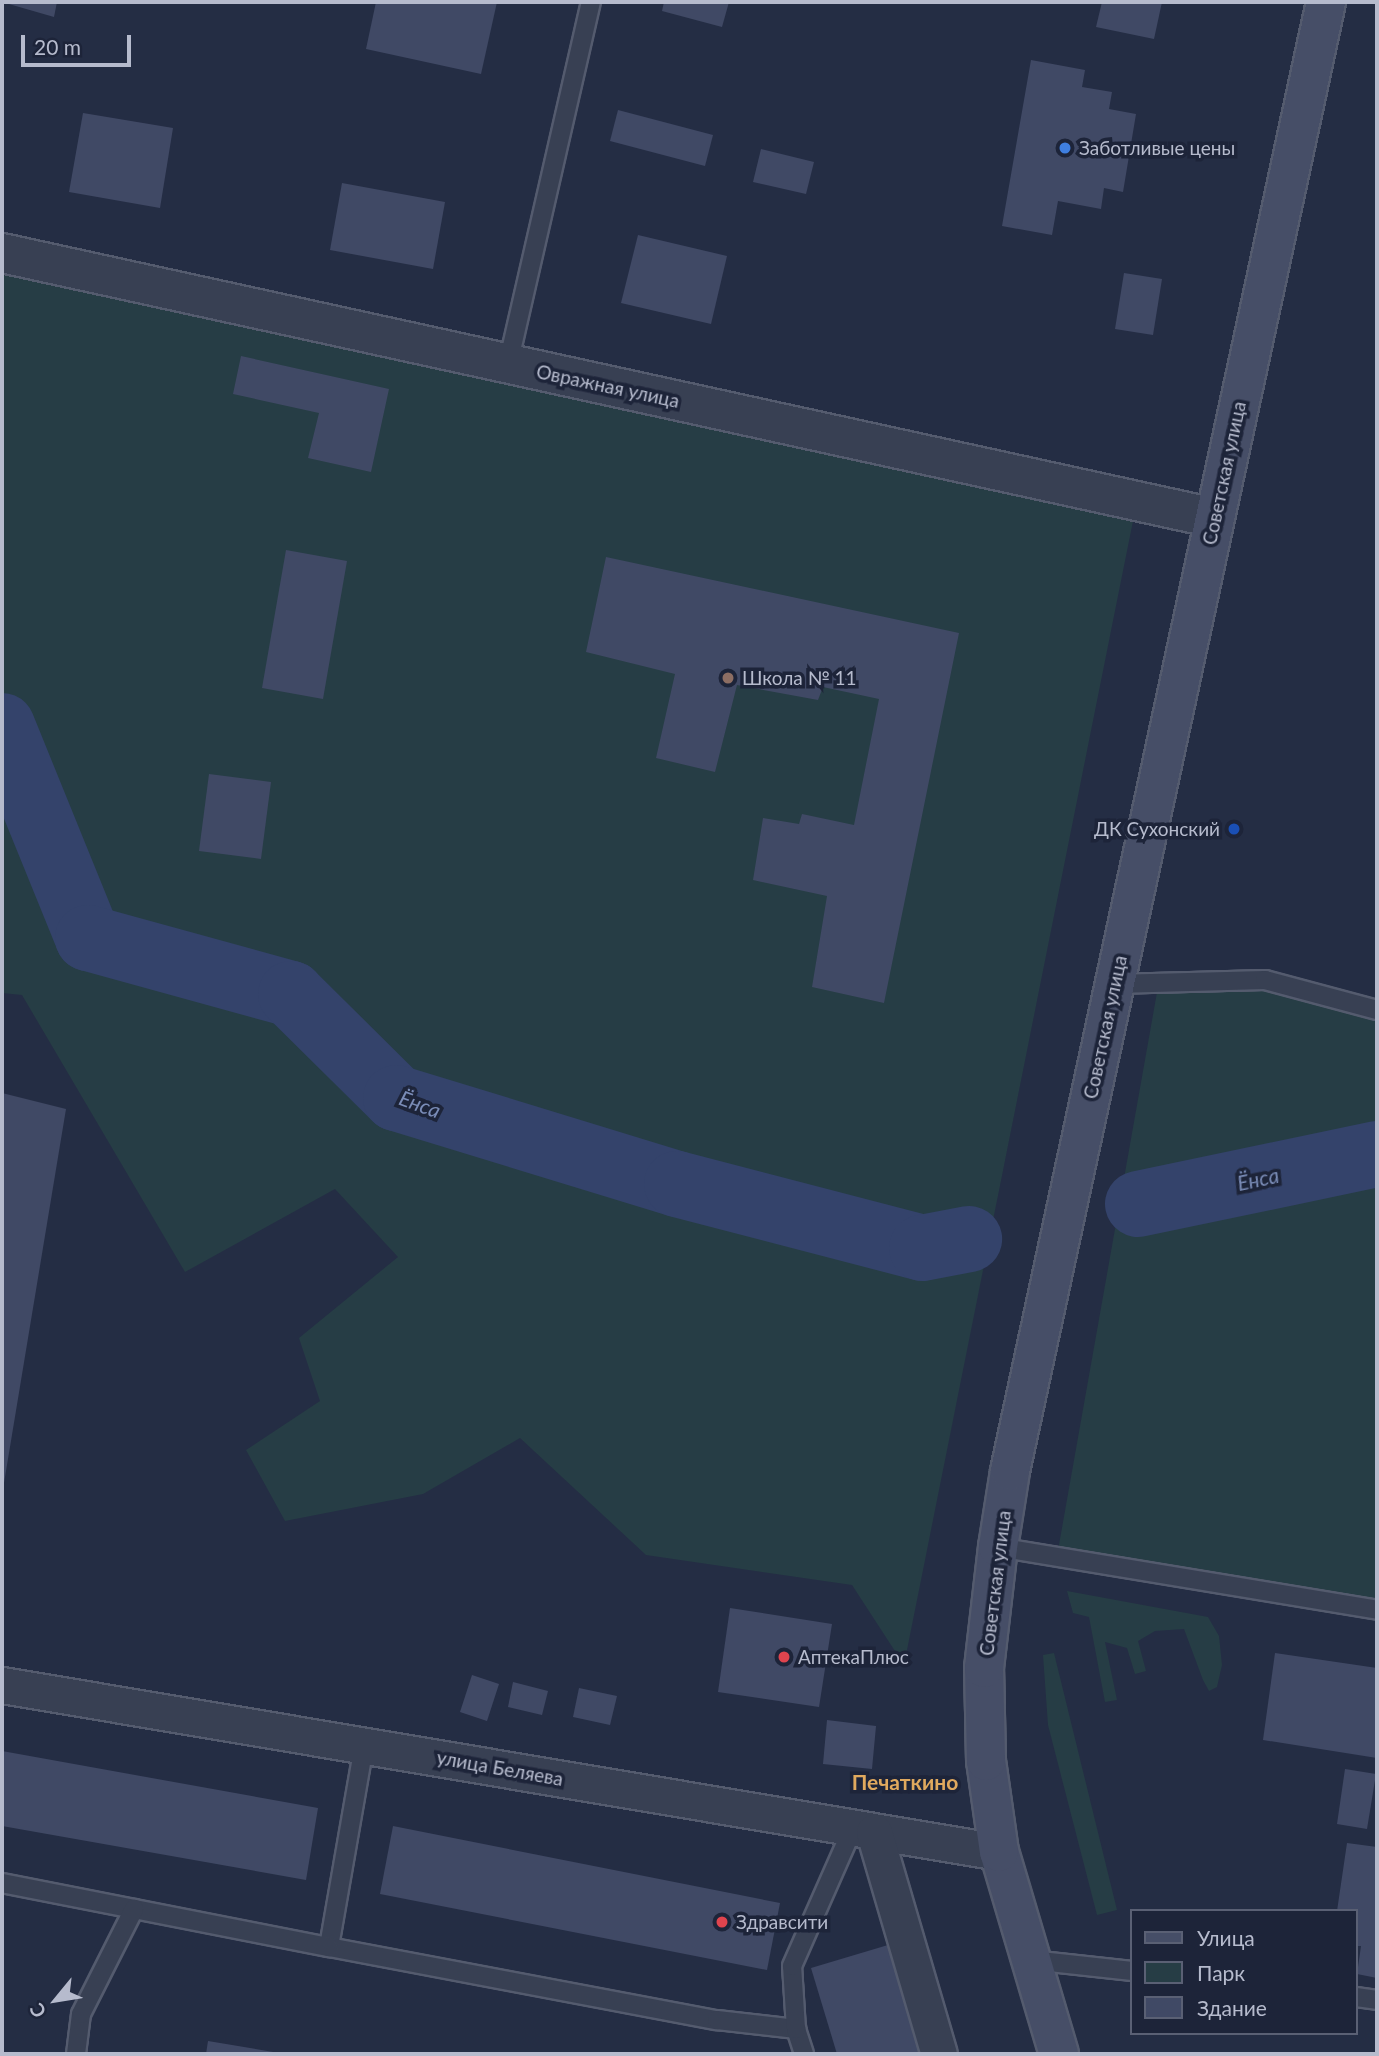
<!DOCTYPE html>
<html>
<head>
<meta charset="utf-8">
<style>
	body { margin:0 }
	#map { position:relative; width:1379px; height:2056px; overflow:hidden; background:#242d44; font-family:Lato,sans-serif }
	div>[style] { position:absolute }
	[style*='--x'] { left:calc(var(--x)*1px); top:calc(var(--y)*1px); width:calc(var(--w)*1px); rotate:calc(var(--a)*1deg) }
	.green>* { inset:0; background:#263d45 }
	.river>* { height:66px; margin:-33px; padding:0 33px; transform-origin:33px; border-radius:33px; background:#34436b }
	.building>* { inset:0; background:#404965 }
	.roads { filter:drop-shadow(2px 0 #545b6e) drop-shadow(-2px 0 #545b6e) drop-shadow(0 2px #545b6e) drop-shadow(0 -2px #545b6e) }
	.service>* { height:18px; margin:-9px; padding:0 9px; transform-origin:9px; border-radius:9px; background:#384053 }
	.minor>* { height:35px; margin:-17.5px; padding:0 17.5px; transform-origin:17.5px; border-radius:17.5px; background:#384053 }
	.tertiary>* { height:38px; margin:-19px; padding:0 19px; transform-origin:19px; border-radius:19px; background:#384053 }
	.secondary>* { height:38px; margin:-19px; padding:0 19px; transform-origin:19px; border-radius:19px; background:#464e67 }
	.dots>* { width:19px; height:19px; translate:-50% -50%; box-sizing:border-box; border:4px solid #1d2439; border-radius:50% }
	span { translate:-50% -50%; white-space:nowrap; text-align:center; line-height:1.15; -webkit-text-stroke:7px #1d2439; paint-order:stroke }
	.poi-label { font-size:19px; color:#b6bbcd }
	.left { translate:0 -50%; text-align:left }
	.right { translate:-100% -50%; text-align:right }
	.street-label { font-size:19px; color:#b6bbcd }
	.water-label { font-size:21px; color:#7a8cb7; font-style:italic }
	.neighbourhood-label { font-size:21px; color:#e0a95e; font-weight:700 }
	.frame { position:absolute; inset:0; border:4px solid #b6bbcd; pointer-events:none }
	.legend { position:absolute; left:1130px; top:1909px; width:228px; height:126px; box-sizing:border-box; background:#1d2439; border:2px solid #5a6074; margin:0; padding:9px 12px; list-style:none; font-size:21px; color:#b6bbcd }
	.legend li { display:flex; align-items:center; gap:14px; height:35px }
	.legend b { width:35px; border:2px solid #5a6074 }
	.north { position:absolute; left:21px; top:1965px; width:70px; height:70px; -webkit-text-stroke:5px #1d2439; paint-order:stroke; rotate:240deg; font-size:19px; font-weight:700; line-height:28px; text-align:center; color:#b6bbcd }
	.north::after { content:''; display:block; margin:auto; width:24px; height:32px; background:#b6bbcd; clip-path:polygon(50% 0,100% 100%,50% 72%,0 100%) }
	.scale { position:absolute; left:21px; top:35px; width:110px; height:32px; box-sizing:border-box; border:4px solid #b6bbcd; border-top:0; padding-left:9px; font-size:21px; line-height:24px; white-space:nowrap; color:#b6bbcd; -webkit-text-stroke:5px #1d2439; paint-order:stroke }
</style>
</head>
<body>
<div id="map">
	<div class="green">
		<i style="clip-path:polygon(2px 253px,1137px 501px,904px 1665px,852px 1585px,646px 1555px,520px 1438px,423px 1494px,285px 1521px,246px 1450px,320px 1401px,299px 1338px,398px 1257px,335px 1189px,185px 1272px,22px 995px,2px 993px)"></i>
		<i style="clip-path:polygon(1228px 977px,1377px 1010px,1377px 1608px,1057px 1556px,1159px 981px)"></i>
		<i style="clip-path:polygon(1067px 1591px,1208px 1617px,1219px 1636px,1222px 1665px,1217px 1687px,1209px 1691px,1203px 1680px,1184px 1629px,1155px 1631px,1138px 1641px,1146px 1671px,1135px 1674px,1127px 1648px,1105px 1642px,1117px 1700px,1105px 1702px,1089px 1617px,1073px 1613px)"></i>
		<i style="clip-path:polygon(1054px 1653px,1117px 1910px,1097px 1915px,1048px 1725px,1043px 1655px)"></i>
	</div>
	<div class="river">
		<i style="--x:2;--y:726;--w:229;--a:67.9"></i>
		<i style="--x:88;--y:938;--w:211;--a:15.4"></i>
		<i style="--x:291;--y:994;--w:148;--a:44.7"></i>
		<i style="--x:396;--y:1098;--w:294;--a:17"></i>
		<i style="--x:677;--y:1184;--w:253;--a:14.6"></i>
		<i style="--x:922;--y:1248;--w:48;--a:-10.8"></i>
		<i style="--x:1138;--y:1204;--w:244;--a:-11.8"></i>
	</div>
	<div class="building">
		<i style="clip-path:polygon(2px 2px,57px 2px,54px 17px)"></i>
		<i style="clip-path:polygon(376px 2px,497px 2px,481px 74px,366px 49px)"></i>
		<i style="clip-path:polygon(664px 2px,729px 2px,722px 27px,662px 11px)"></i>
		<i style="clip-path:polygon(1102px 2px,1162px 2px,1154px 39px,1096px 27px)"></i>
		<i style="clip-path:polygon(1031px 60px,1085px 70px,1082px 87px,1112px 92px,1109px 109px,1136px 114px,1123px 192px,1104px 188px,1101px 209px,1058px 201px,1052px 235px,1002px 226px)"></i>
		<i style="clip-path:polygon(618px 110px,713px 135px,705px 166px,610px 141px)"></i>
		<i style="clip-path:polygon(83px 113px,173px 128px,160px 208px,69px 192px)"></i>
		<i style="clip-path:polygon(761px 149px,814px 162px,806px 194px,753px 182px)"></i>
		<i style="clip-path:polygon(342px 183px,445px 202px,433px 269px,330px 250px)"></i>
		<i style="clip-path:polygon(638px 235px,727px 256px,711px 324px,621px 303px)"></i>
		<i style="clip-path:polygon(1124px 273px,1162px 279px,1153px 335px,1115px 329px)"></i>
		<i style="clip-path:polygon(241px 356px,389px 389px,371px 472px,308px 458px,319px 413px,233px 394px)"></i>
		<i style="clip-path:polygon(286px 550px,347px 561px,323px 699px,262px 688px)"></i>
		<i style="clip-path:polygon(606px 557px,959px 633px,884px 1003px,812px 987px,827px 896px,753px 880px,763px 818px,799px 824px,802px 814px,854px 825px,879px 699px,823px 687px,818px 700px,737px 685px,715px 772px,656px 758px,675px 674px,586px 652px)"></i>
		<i style="clip-path:polygon(209px 774px,271px 782px,261px 859px,199px 851px)"></i>
		<i style="clip-path:polygon(2px 1093px,66px 1109px,3px 1489px,2px 1489px)"></i>
		<i style="clip-path:polygon(730px 1608px,832px 1624px,819px 1707px,718px 1692px)"></i>
		<i style="clip-path:polygon(1275px 1653px,1377px 1668px,1377px 1758px,1263px 1740px)"></i>
		<i style="clip-path:polygon(472px 1675px,499px 1684px,487px 1721px,460px 1712px)"></i>
		<i style="clip-path:polygon(513px 1682px,548px 1691px,542px 1715px,508px 1707px)"></i>
		<i style="clip-path:polygon(579px 1688px,617px 1696px,610px 1725px,573px 1717px)"></i>
		<i style="clip-path:polygon(827px 1720px,876px 1726px,872px 1769px,823px 1764px)"></i>
		<i style="clip-path:polygon(2px 1751px,318px 1808px,306px 1880px,2px 1826px)"></i>
		<i style="clip-path:polygon(1345px 1769px,1376px 1774px,1367px 1829px,1337px 1824px)"></i>
		<i style="clip-path:polygon(393px 1826px,780px 1903px,767px 1970px,380px 1894px)"></i>
		<i style="clip-path:polygon(1347px 1843px,1377px 1847px,1377px 1978px,1357px 1974px,1361px 1946px,1356px 1946px,1356px 1911px,1337px 1911px)"></i>
		<i style="clip-path:polygon(888px 1945px,920px 2054px,837px 2054px,811px 1968px)"></i>
		<i style="clip-path:polygon(208px 2041px,279px 2053px,279px 2054px,206px 2054px)"></i>
	</div>
	<div class="roads">
		<div class="service">
			<i style="--x:508;--y:364;--w:371;--a:-77.1"></i>
			<i style="--x:1114;--y:984;--w:151;--a:-1.5"></i>
			<i style="--x:1265;--y:980;--w:116;--a:15"></i>
			<i style="--x:998;--y:1547;--w:384;--a:9.4"></i>
			<i style="--x:364;--y:1746;--w:204;--a:99.9"></i>
			<i style="--x:329;--y:1947;--w:395;--a:10.7"></i>
			<i style="--x:717;--y:2020;--w:80;--a:6.5"></i>
			<i style="--x:796;--y:2029;--w:26;--a:72"></i>
			<i style="--x:2;--y:1883;--w:333;--a:11.1"></i>
			<i style="--x:1031;--y:1960;--w:102;--a:6.2"></i>
			<i style="--x:1356;--y:1997;--w:21;--a:8"></i>
			<i style="--x:796;--y:2029;--w:63;--a:-93.6"></i>
			<i style="--x:792;--y:1966;--w:151;--a:-66.2"></i>
			<i style="--x:76;--y:2054;--w:40;--a:-82.9"></i>
			<i style="--x:81;--y:2014;--w:118;--a:-63.2"></i>
		</div>
		<div class="minor">
			<i style="--x:2;--y:1685;--w:1011;--a:9.51"></i>
			<i style="--x:874;--y:1832;--w:231;--a:73.7"></i>
		</div>
		<div class="tertiary">
			<i style="--x:2;--y:253;--w:1241;--a:12.33"></i>
		</div>
		<div class="secondary">
			<i style="--x:1059;--y:2054;--w:211;--a:-106.5"></i>
			<i style="--x:999;--y:1852;--w:92;--a:-98.1"></i>
			<i style="--x:986;--y:1761;--w:93;--a:-91.2"></i>
			<i style="--x:984;--y:1668;--w:122;--a:-83.4"></i>
			<i style="--x:998;--y:1547;--w:77;--a:-81"></i>
			<i style="--x:1010;--y:1471;--w:1503;--a:-77.86"></i>
		</div>
	</div>
	<div class="dots">
		<i style="left:1065px;top:148px;background:#3f7fe0"></i>
		<i style="left:728px;top:678px;background:#8d6e63"></i>
		<i style="left:1234px;top:829px;background:#1a4fb4"></i>
		<i style="left:784px;top:1657px;background:#e0444e"></i>
		<i style="left:722px;top:1922px;background:#e0444e"></i>
	</div>
	<div class="poi-label">
		<span class="left" style="left:1079px;top:148px">Заботливые цены</span>
		<span class="left" style="left:742px;top:678px">Школа № 11</span>
		<span class="right" style="left:1220px;top:829px">ДК Сухонский</span>
		<span class="left" style="left:798px;top:1657px">АптекаПлюс</span>
		<span class="left" style="left:736px;top:1922px">Здравсити</span>
	</div>
	<div class="street-label">
		<span style="left:608px;top:386px;rotate:12deg">Овражная улица</span>
		<span style="left:1224px;top:473px;rotate:-78deg">Советская улица</span>
		<span style="left:1105px;top:1027px;rotate:-78deg">Советская улица</span>
		<span style="left:995px;top:1583px;rotate:-83deg">Советская улица</span>
		<span style="left:500px;top:1768px;rotate:10deg">улица Беляева</span>
	</div>
	<div class="water-label">
		<span style="left:420px;top:1104px;rotate:20deg">Ёнса</span>
		<span style="left:1258px;top:1179px;rotate:-12deg">Ёнса</span>
	</div>
	<div class="neighbourhood-label">
		<span style="left:905px;top:1782px">Печаткино</span>
	</div>
	<div class="frame"></div>
	<ul class="legend">
	<li><b style="height:9px;background:#464e67"></b>Улица</li>
	<li><b style="height:19px;background:#263d45"></b>Парк</li>
	<li><b style="height:19px;background:#404965"></b>Здание</li>
	</ul>
	<div class="north">С</div>
	<div class="scale">20 m</div>
</div>
</body>
</html>
